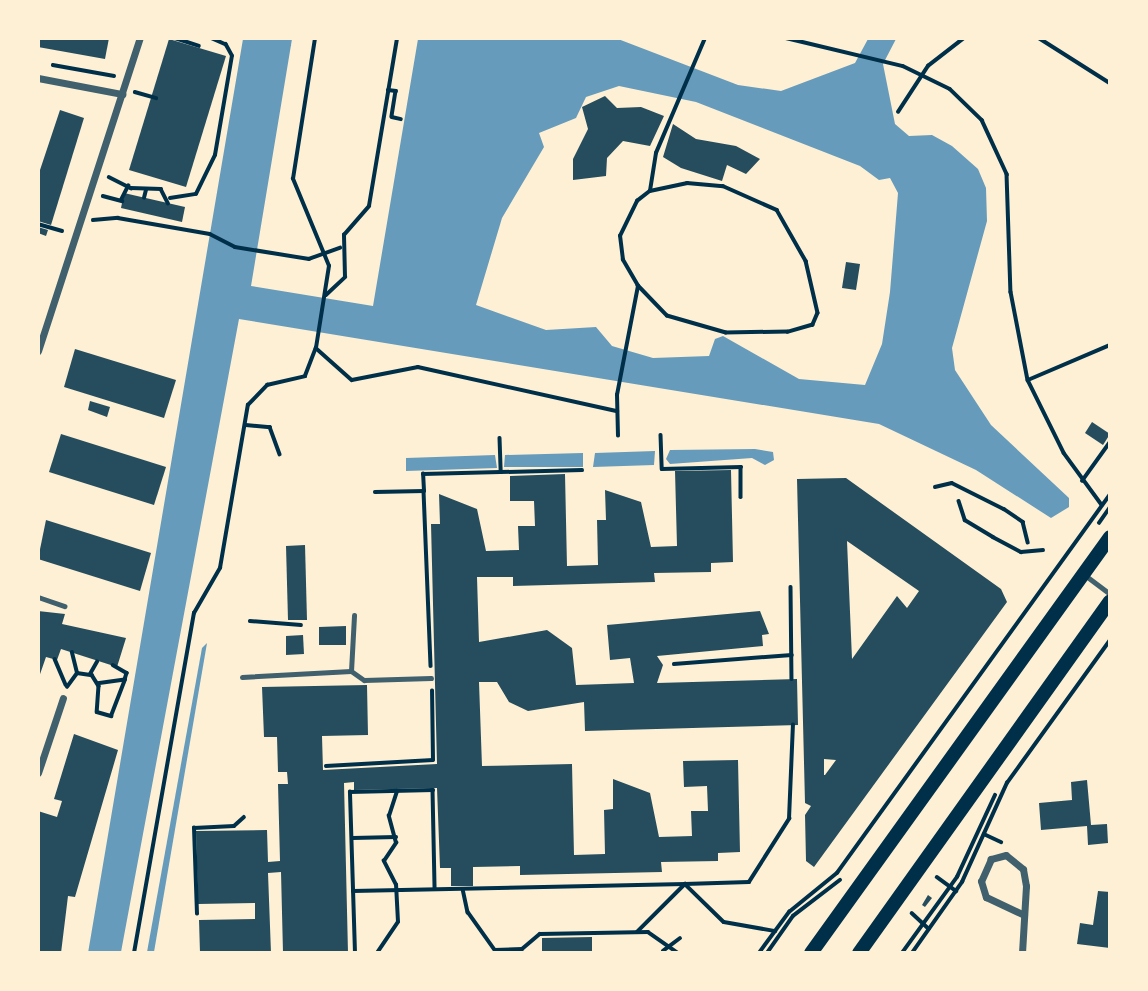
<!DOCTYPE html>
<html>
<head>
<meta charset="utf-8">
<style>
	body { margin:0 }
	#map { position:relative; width:1148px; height:991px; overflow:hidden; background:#fdf0d5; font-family:Lato,sans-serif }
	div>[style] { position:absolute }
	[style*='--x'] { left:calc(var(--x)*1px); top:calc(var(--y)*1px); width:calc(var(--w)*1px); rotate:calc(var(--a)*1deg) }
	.water>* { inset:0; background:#669bbc }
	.building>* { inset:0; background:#264d5e }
	.path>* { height:3.5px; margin:-1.75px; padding:0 1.75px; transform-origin:1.75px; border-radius:1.75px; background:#003049 }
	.service>* { height:5px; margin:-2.5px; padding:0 2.5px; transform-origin:2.5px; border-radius:2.5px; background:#3f606c }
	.minor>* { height:7px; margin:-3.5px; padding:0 3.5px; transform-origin:3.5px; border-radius:3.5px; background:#3f606c }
	.secondary>* { height:14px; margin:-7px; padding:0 7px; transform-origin:7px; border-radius:7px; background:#003049 }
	span { translate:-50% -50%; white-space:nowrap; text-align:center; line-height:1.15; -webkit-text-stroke:7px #fdf0d5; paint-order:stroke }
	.frame { position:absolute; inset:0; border:40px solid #fdf0d5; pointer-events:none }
</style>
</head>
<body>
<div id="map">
	<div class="water">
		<i style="clip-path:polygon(evenodd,243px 39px,292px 39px,251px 286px,373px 306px,418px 39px,618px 39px,738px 85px,781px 91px,855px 63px,868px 39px,896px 39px,883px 64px,895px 124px,909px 136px,932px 135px,952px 146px,978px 169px,986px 188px,987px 221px,952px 348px,955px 370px,991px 425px,1069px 498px,1069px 507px,1051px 518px,976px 470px,879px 424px,239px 319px,121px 952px,88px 953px,243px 39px,619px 86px,696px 102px,860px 166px,879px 180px,890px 178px,898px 193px,890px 292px,882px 344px,865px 385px,799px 379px,723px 336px,715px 339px,709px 356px,653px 358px,612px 346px,596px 327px,546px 330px,476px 305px,502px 218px,544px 147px,539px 133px,576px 118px,586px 97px,619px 86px)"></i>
		<i style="clip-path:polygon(755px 449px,773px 452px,774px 460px,765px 465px,752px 458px,670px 464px,666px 459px,670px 450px)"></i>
		<i style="clip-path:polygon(655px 451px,654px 465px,593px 467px,595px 453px)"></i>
		<i style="clip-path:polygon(583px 453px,583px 467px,504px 467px,505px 455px)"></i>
		<i style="clip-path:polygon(495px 455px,497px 468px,406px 471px,406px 458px)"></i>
		<i style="clip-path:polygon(207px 643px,154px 952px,147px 952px,202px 648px)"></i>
	</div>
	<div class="building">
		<i style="clip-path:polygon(38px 38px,109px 38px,105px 59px,38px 47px)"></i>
		<i style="clip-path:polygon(169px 39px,226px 56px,186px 187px,129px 170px)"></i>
		<i style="clip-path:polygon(605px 96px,617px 108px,641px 107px,664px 116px,650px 146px,623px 141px,607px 158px,606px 176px,573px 180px,573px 159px,588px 129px,582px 107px)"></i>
		<i style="clip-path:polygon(60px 110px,84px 118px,51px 225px,38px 221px,38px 176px)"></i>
		<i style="clip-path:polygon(673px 124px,696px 139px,736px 146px,760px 159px,746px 174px,727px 165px,722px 181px,681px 168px,663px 157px)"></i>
		<i style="clip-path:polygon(124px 193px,185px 207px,182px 222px,121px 208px)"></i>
		<i style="clip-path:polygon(38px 227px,48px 230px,46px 236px,38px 233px)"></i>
		<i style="clip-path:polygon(846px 262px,860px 264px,856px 290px,842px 288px)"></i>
		<i style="clip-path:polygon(75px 349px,176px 380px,164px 418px,64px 387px)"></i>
		<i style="clip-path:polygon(90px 401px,110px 407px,107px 417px,88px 410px)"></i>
		<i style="clip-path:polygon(1092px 422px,1110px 434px,1103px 445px,1085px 433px)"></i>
		<i style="clip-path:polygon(61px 434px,166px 467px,154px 505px,49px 472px)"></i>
		<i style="clip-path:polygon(731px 470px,733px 562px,711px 563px,711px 572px,654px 573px,655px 582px,513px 586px,513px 577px,477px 577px,479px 642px,547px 630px,572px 648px,576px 685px,634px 683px,630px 658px,610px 660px,607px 625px,760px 611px,769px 634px,762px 635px,763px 646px,657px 656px,663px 665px,657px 683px,797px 679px,798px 725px,585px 731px,584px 702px,528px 711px,509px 702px,497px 682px,479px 682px,482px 766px,572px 764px,574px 855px,605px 854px,604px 810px,613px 809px,613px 779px,650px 793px,659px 837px,692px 836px,691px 811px,708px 811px,707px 786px,684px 787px,683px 761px,738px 760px,740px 852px,718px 853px,718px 861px,661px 862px,662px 872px,520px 875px,520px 866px,473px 867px,473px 886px,451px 886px,451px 868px,440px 868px,437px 788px,354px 790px,354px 782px,344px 783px,348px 953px,283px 953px,281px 872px,268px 873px,271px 953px,200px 953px,199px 920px,255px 919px,255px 903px,198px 904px,196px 831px,267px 830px,268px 862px,280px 861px,278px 784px,288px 784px,287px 772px,278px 772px,277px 737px,264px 737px,262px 687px,367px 685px,368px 735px,322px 736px,323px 770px,437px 764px,431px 524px,440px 524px,439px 494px,477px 509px,486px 551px,519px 550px,518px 526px,535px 526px,534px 501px,510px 501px,510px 476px,565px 474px,567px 566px,598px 565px,597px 520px,606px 520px,605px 490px,641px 502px,651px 547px,677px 546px,675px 471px)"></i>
		<i style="clip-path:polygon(evenodd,846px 478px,1001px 589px,1007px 602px,814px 867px,806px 861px,805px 815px,811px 806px,805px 803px,797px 479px,846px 478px,847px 541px,919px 591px,907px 608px,897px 596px,852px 659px,847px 541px,846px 478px,824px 759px,836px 760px,825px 775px,824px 775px,824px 759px)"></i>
		<i style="clip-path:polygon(46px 520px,151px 553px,140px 591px,38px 559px)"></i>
		<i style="clip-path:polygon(305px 545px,307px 620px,288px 620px,286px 546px)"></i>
		<i style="clip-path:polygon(38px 611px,65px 614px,62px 624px,126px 638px,117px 667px,61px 649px,57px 660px,46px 657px,38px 680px)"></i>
		<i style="clip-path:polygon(346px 626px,346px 645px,319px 645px,319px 627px)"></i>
		<i style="clip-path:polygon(303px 635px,304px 654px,286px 655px,286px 636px)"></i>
		<i style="clip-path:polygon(74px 734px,118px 750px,75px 897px,68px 896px,61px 953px,38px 953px,38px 811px,57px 817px,62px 801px,54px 799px)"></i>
		<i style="clip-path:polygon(1087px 780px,1091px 825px,1107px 824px,1108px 843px,1088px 845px,1087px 826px,1041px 830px,1039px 803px,1072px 800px,1071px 782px)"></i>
		<i style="clip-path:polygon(1098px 891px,1110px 892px,1110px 948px,1077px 944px,1080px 923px,1093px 925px)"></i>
		<i style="clip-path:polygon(928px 895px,932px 898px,925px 907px,922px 905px)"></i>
		<i style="clip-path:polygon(592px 937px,592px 953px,542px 953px,542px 938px)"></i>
	</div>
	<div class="path">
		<i style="--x:175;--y:38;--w:25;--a:18"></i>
		<i style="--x:786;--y:38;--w:120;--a:13.5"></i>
		<i style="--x:903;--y:66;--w:52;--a:26.1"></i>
		<i style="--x:950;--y:89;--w:45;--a:44.1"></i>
		<i style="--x:982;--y:120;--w:60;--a:65.2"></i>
		<i style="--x:1007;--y:174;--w:118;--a:88.1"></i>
		<i style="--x:1011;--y:292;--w:90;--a:79.1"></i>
		<i style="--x:1028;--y:380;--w:81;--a:63.7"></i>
		<i style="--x:1064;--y:453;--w:64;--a:53.8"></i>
		<i style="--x:1039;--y:38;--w:84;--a:32.4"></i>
		<i style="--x:53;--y:65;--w:62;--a:10.2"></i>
		<i style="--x:388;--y:90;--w:8;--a:7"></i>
		<i style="--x:396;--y:91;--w:26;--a:99"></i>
		<i style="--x:392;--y:117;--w:9;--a:13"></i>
		<i style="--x:135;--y:92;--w:22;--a:16"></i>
		<i style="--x:898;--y:112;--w:55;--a:-56.9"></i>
		<i style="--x:928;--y:66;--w:46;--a:-37.9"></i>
		<i style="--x:109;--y:177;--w:25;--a:27"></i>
		<i style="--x:131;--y:188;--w:30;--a:2"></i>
		<i style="--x:161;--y:189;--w:16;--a:63"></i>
		<i style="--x:650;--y:191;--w:38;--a:-81"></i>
		<i style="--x:656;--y:153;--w:125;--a:-66.9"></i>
		<i style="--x:103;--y:196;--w:20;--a:15"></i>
		<i style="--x:144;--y:198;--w:8;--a:-76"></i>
		<i style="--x:170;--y:198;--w:26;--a:-9"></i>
		<i style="--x:196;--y:194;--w:43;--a:-64"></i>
		<i style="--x:215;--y:155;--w:100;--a:-80.3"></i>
		<i style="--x:232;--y:56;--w:13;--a:-119"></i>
		<i style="--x:226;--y:45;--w:17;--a:-156"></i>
		<i style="--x:121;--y:200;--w:16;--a:-63"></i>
		<i style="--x:93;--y:220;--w:25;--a:-5"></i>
		<i style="--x:118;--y:218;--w:93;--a:9.9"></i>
		<i style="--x:210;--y:234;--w:28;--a:27"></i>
		<i style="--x:235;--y:247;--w:75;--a:9.2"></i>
		<i style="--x:309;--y:259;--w:33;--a:-20"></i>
		<i style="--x:38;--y:224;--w:25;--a:16"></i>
		<i style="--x:326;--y:295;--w:26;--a:-43"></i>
		<i style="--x:345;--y:277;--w:42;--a:-91.4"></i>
		<i style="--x:344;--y:235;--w:38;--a:-49"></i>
		<i style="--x:369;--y:206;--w:170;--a:-80.5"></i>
		<i style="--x:316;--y:348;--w:48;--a:41.6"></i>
		<i style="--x:352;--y:380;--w:67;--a:-11.1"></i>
		<i style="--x:418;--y:367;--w:204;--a:12.5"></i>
		<i style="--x:1028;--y:380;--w:89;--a:-23.1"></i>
		<i style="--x:246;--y:425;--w:24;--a:5"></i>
		<i style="--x:270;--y:427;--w:29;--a:70"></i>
		<i style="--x:661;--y:435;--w:34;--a:88"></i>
		<i style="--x:662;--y:469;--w:79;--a:-1.5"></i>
		<i style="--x:741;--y:467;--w:30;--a:90"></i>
		<i style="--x:618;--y:436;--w:41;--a:-91.4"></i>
		<i style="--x:617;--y:395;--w:111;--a:-79.1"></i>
		<i style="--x:638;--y:286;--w:30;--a:-120"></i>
		<i style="--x:623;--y:260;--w:24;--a:-97"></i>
		<i style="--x:620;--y:236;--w:39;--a:-64"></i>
		<i style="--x:637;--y:201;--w:16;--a:-38"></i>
		<i style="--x:650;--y:191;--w:38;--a:-12"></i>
		<i style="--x:687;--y:183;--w:36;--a:5"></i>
		<i style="--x:723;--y:186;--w:59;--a:24"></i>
		<i style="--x:777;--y:210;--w:59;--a:60.4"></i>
		<i style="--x:806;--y:261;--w:53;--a:77"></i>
		<i style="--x:818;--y:313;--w:13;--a:113"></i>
		<i style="--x:813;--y:325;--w:26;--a:164"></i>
		<i style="--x:788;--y:332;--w:62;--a:179.1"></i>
		<i style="--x:726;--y:333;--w:61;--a:-163.9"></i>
		<i style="--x:667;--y:316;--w:42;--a:-134"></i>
		<i style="--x:500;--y:438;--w:34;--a:88"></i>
		<i style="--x:1082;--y:481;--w:48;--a:-54.3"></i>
		<i style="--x:935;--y:487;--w:17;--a:-13"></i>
		<i style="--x:952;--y:483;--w:58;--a:26.6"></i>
		<i style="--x:1004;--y:509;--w:23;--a:34"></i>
		<i style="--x:1023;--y:522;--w:21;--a:76"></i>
		<i style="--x:424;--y:491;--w:17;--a:-93"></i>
		<i style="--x:423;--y:474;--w:159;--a:-1.4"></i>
		<i style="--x:375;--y:492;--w:49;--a:-1.2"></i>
		<i style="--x:424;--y:491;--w:175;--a:87.7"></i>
		<i style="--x:959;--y:501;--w:20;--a:72"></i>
		<i style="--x:965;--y:520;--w:33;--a:31"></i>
		<i style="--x:993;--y:537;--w:32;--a:28"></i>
		<i style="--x:1021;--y:552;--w:22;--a:-5"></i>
		<i style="--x:1099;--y:523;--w:19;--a:-55"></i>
		<i style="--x:791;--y:587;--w:92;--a:89.4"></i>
		<i style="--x:250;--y:621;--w:51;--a:4.5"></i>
		<i style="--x:55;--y:659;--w:28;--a:67"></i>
		<i style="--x:674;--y:664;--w:118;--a:-4.4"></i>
		<i style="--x:113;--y:665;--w:16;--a:30"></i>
		<i style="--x:127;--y:673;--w:7;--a:106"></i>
		<i style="--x:77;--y:673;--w:15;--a:8"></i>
		<i style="--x:92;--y:675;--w:13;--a:58"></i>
		<i style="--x:99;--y:686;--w:26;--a:94"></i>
		<i style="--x:97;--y:712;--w:15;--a:16"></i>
		<i style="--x:111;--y:716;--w:39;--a:-69"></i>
		<i style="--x:125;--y:680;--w:27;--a:172"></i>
		<i style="--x:90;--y:674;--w:14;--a:-60"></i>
		<i style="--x:67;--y:687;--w:17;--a:-54"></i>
		<i style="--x:77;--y:673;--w:21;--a:-104"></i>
		<i style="--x:326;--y:766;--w:107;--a:-3.2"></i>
		<i style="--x:433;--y:760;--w:69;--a:-90.8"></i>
		<i style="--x:984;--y:834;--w:19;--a:25"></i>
		<i style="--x:353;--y:838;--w:43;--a:-1.3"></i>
		<i style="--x:937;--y:877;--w:24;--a:36"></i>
		<i style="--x:463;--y:889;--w:24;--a:78"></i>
		<i style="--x:468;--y:912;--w:47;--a:54.6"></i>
		<i style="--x:495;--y:950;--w:27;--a:-2"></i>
		<i style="--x:522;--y:949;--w:23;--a:-40"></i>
		<i style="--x:540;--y:934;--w:108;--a:-1.1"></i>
		<i style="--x:648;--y:932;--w:37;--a:35"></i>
		<i style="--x:353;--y:891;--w:332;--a:-1.2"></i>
		<i style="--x:685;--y:884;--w:54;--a:44.3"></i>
		<i style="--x:724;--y:922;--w:52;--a:10"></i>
		<i style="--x:912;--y:913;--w:23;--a:43"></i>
		<i style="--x:197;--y:914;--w:86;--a:-92"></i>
		<i style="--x:194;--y:828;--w:40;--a:-2.9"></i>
		<i style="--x:234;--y:826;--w:13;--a:-42"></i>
		<i style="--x:637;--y:932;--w:68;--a:-45"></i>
		<i style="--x:685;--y:884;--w:64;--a:-1.8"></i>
		<i style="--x:749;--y:882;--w:75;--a:-57.6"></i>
		<i style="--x:789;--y:819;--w:94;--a:-87.6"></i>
		<i style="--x:663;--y:951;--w:21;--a:-37"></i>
		<i style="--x:134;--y:953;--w:345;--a:-80"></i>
		<i style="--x:194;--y:613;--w:52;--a:-60"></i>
		<i style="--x:220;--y:568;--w:165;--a:-80.3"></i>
		<i style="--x:248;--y:405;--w:28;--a:-46"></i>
		<i style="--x:267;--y:385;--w:39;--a:-13"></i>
		<i style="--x:305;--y:376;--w:30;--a:-69"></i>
		<i style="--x:316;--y:348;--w:83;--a:-81"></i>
		<i style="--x:329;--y:266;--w:94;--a:-112.5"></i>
		<i style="--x:293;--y:179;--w:143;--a:-81.1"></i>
		<i style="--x:355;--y:953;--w:161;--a:-91.8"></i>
		<i style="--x:350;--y:792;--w:83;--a:-1.4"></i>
		<i style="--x:433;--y:790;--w:99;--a:88.8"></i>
		<i style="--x:377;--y:953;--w:37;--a:-56"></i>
		<i style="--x:398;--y:922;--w:37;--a:-93"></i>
		<i style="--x:396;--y:885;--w:27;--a:-117"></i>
		<i style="--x:384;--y:861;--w:22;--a:-56"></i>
		<i style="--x:396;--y:843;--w:28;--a:-105"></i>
		<i style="--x:389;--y:816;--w:26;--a:-72"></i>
		<i style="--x:759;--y:953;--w:51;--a:-53.8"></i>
		<i style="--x:789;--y:912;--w:62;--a:-39.1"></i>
		<i style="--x:837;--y:873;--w:467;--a:-54.2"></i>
		<i style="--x:767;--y:953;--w:45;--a:-54.9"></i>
		<i style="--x:793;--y:916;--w:59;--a:-37.5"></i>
		<i style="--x:902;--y:953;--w:94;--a:-54.1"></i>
		<i style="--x:957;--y:877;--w:90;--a:-65.1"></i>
		<i style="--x:912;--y:953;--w:87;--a:-54.8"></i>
		<i style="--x:962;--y:882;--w:109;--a:-65.6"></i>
		<i style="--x:1007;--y:783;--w:176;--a:-54.2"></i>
	</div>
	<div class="service">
		<i style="--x:1086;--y:576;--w:30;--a:37"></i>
		<i style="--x:38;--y:597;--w:28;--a:19"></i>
		<i style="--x:351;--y:671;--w:16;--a:35"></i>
		<i style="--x:364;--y:680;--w:67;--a:-1.7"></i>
		<i style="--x:242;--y:677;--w:109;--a:-3.2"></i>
		<i style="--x:351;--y:671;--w:56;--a:-86.9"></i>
	</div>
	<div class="minor">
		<i style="--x:38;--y:78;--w:86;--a:10.8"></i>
		<i style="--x:38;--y:351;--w:329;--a:-72"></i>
		<i style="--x:38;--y:773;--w:79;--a:-71.6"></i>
		<i style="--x:1022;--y:953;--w:67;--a:-86.6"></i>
		<i style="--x:1026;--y:886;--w:17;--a:-100"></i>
		<i style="--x:1023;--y:869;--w:22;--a:-141"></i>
		<i style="--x:1006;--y:855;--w:16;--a:165"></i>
		<i style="--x:991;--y:859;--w:24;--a:114"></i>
		<i style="--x:981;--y:881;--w:17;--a:73"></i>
		<i style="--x:986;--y:897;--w:42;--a:25.3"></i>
	</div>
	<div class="secondary">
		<i style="--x:811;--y:953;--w:512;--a:-54.29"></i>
		<i style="--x:859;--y:953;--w:432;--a:-54.5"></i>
	</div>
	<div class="frame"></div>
</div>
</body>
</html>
